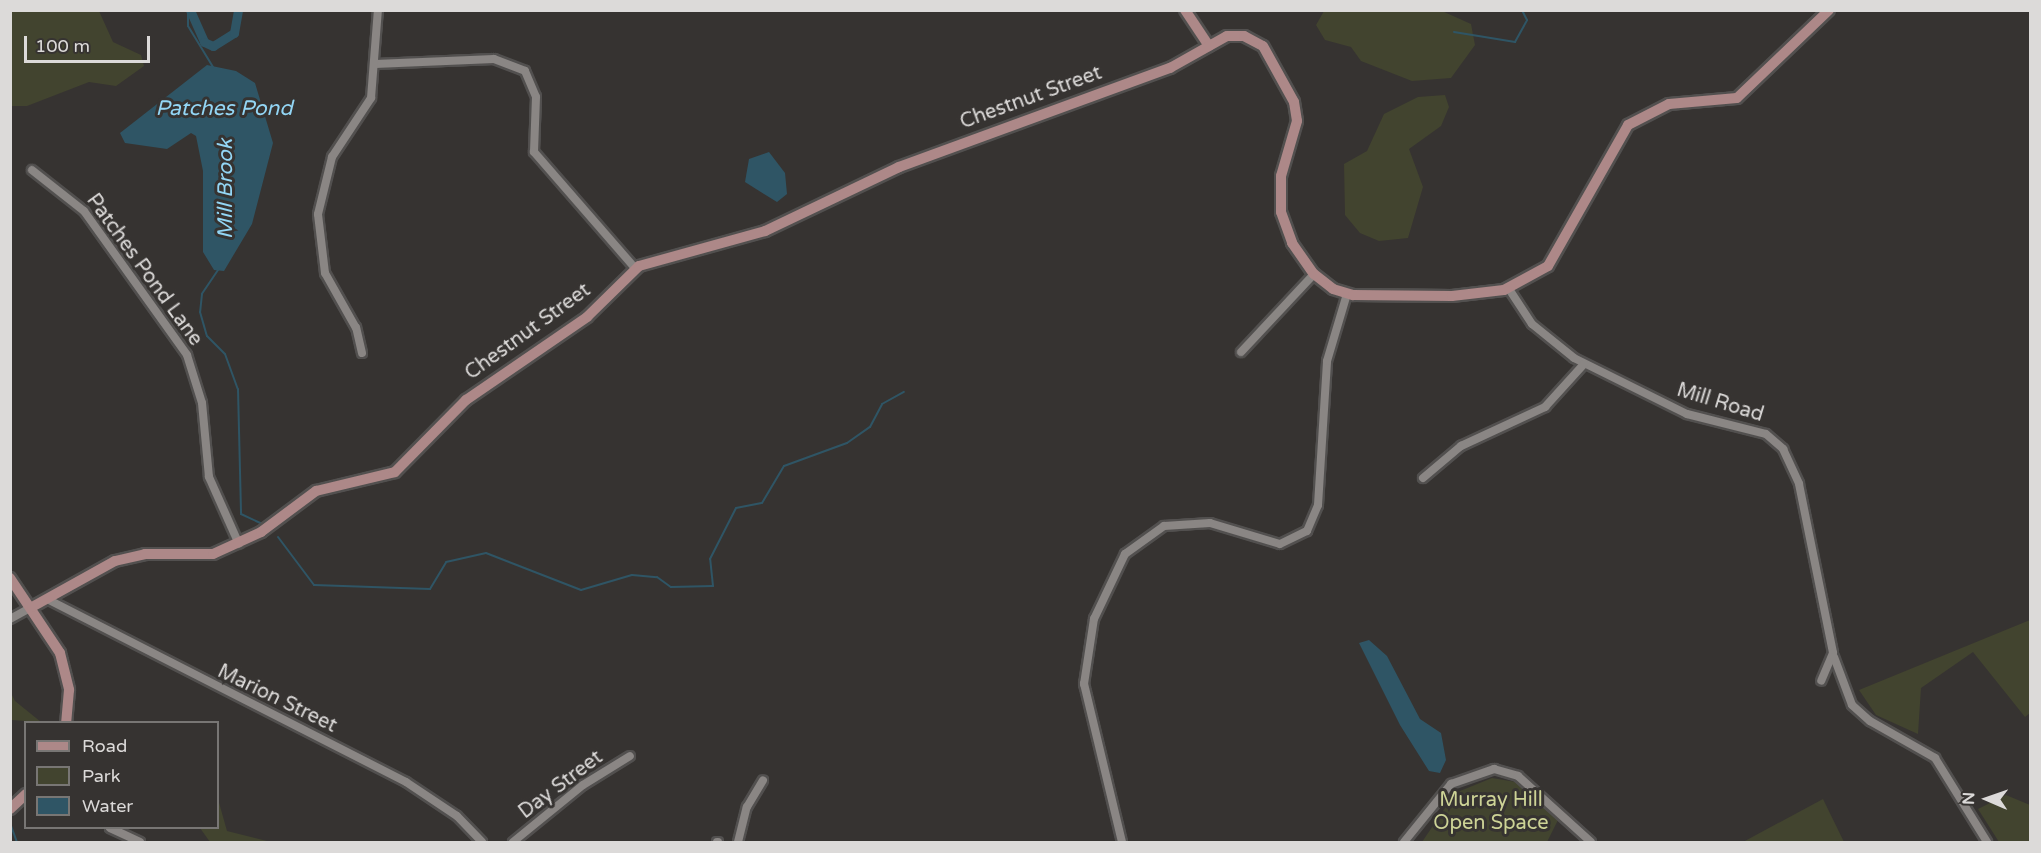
<!DOCTYPE html>
<html>
<head>
<meta charset="utf-8">
<style>
	body { margin:0 }
	#map { position:relative; width:2041px; height:853px; overflow:hidden; background:#363331; font-family:"Varela Round",sans-serif }
	div>[style] { position:absolute }
	[style*='--x'] { left:calc(var(--x)*1px); top:calc(var(--y)*1px); width:calc(var(--w)*1px); rotate:calc(var(--a)*1deg) }
	.green>* { inset:0; background:#42442f }
	.water>* { inset:0; background:#2f5565 }
	.stream>* { height:2px; margin:-1px; padding:0 1px; transform-origin:1px; border-radius:1px; background:#2f5565 }
	.canal>* { height:9px; margin:-4.5px; padding:0 4.5px; transform-origin:4.5px; border-radius:4.5px; background:#2f5565 }
	.roads { filter:drop-shadow(2px 0 #52504f) drop-shadow(-2px 0 #52504f) drop-shadow(0 2px #52504f) drop-shadow(0 -2px #52504f) }
	.street>* { height:8px; margin:-4px; padding:0 4px; transform-origin:4px; border-radius:4px; background:#8a8684 }
	.secondary>* { height:10px; margin:-5px; padding:0 5px; transform-origin:5px; border-radius:5px; background:#ad8888 }
	span { translate:-50% -50%; white-space:nowrap; text-align:center; line-height:1.15; -webkit-text-stroke:6px #363331; paint-order:stroke }
	.street-label { font-size:20px; color:#dcdad9 }
	.park-label { font-size:20px; color:#cdd396 }
	.water-label { font-size:21px; color:#93d6f5; font-style:italic }
	.frame { position:absolute; inset:0; border:12px solid #dcdad9; pointer-events:none }
	.legend { position:absolute; left:24px; top:721px; width:195px; height:108px; box-sizing:border-box; background:#363331; border:2px solid #787674; margin:0; padding:8px 10px; list-style:none; font-size:18px; color:#dcdad9 }
	.legend li { display:flex; align-items:center; gap:12px; height:30px }
	.legend b { width:30px; border:2px solid #787674 }
	.north { position:absolute; left:1957px; top:769px; width:60px; height:60px; -webkit-text-stroke:4px #363331; paint-order:stroke; rotate:272deg; font-size:16px; font-weight:700; line-height:24px; text-align:center; color:#dcdad9 }
	.north::after { content:''; display:block; margin:auto; width:21px; height:27px; background:#dcdad9; clip-path:polygon(50% 0,100% 100%,50% 72%,0 100%) }
	.scale { position:absolute; left:24px; top:36px; width:126px; height:27px; box-sizing:border-box; border:3px solid #dcdad9; border-top:0; padding-left:8px; font-size:18px; line-height:21px; white-space:nowrap; color:#dcdad9; -webkit-text-stroke:4px #363331; paint-order:stroke }
</style>
</head>
<body>
<div id="map">
	<div class="green">
		<i style="clip-path:polygon(11px 10px,99px 11px,113px 42px,141px 55px,144px 66px,116px 86px,89px 82px,27px 106px,11px 106px)"></i>
		<i style="clip-path:polygon(1324px 11px,1442px 11px,1471px 24px,1475px 45px,1451px 78px,1412px 81px,1361px 61px,1351px 47px,1325px 40px,1316px 25px)"></i>
		<i style="clip-path:polygon(1445px 95px,1449px 107px,1441px 126px,1409px 149px,1423px 187px,1408px 238px,1379px 241px,1360px 233px,1345px 215px,1344px 164px,1367px 151px,1384px 114px,1418px 97px)"></i>
		<i style="clip-path:polygon(2030px 620px,2030px 713px,2025px 717px,1973px 652px,1921px 688px,1918px 734px,1876px 715px,1859px 690px)"></i>
		<i style="clip-path:polygon(10px 691px,15px 701px,41px 722px,11px 720px)"></i>
		<i style="clip-path:polygon(1492px 778px,1516px 782px,1558px 820px,1547px 842px,1422px 842px,1455px 793px)"></i>
		<i style="clip-path:polygon(2006px 795px,2030px 805px,2030px 842px,1999px 842px,1978px 809px)"></i>
		<i style="clip-path:polygon(218px 799px,227px 831px,271px 842px,210px 842px,200px 828px,218px 828px)"></i>
		<i style="clip-path:polygon(1823px 799px,1844px 842px,1743px 842px)"></i>
	</div>
	<div class="water">
		<i style="clip-path:polygon(207px 65px,236px 71px,255px 83px,273px 143px,252px 224px,224px 271px,214px 270px,203px 252px,203px 171px,196px 136px,191px 133px,167px 149px,125px 143px,120px 133px)"></i>
		<i style="clip-path:polygon(769px 152px,785px 173px,787px 194px,777px 202px,745px 182px,749px 159px)"></i>
		<i style="clip-path:polygon(1369px 640px,1387px 656px,1420px 719px,1441px 733px,1446px 760px,1440px 773px,1429px 771px,1400px 725px,1359px 643px)"></i>
	</div>
	<div class="stream">
		<i style="--x:188;--y:10;--w:16;--a:90"></i>
		<i style="--x:188;--y:26;--w:48;--a:58.6"></i>
		<i style="--x:1454;--y:32;--w:62;--a:9.3"></i>
		<i style="--x:1515;--y:42;--w:25;--a:-61"></i>
		<i style="--x:1527;--y:20;--w:11;--a:-117"></i>
		<i style="--x:218;--y:270;--w:29;--a:124"></i>
		<i style="--x:202;--y:294;--w:18;--a:96"></i>
		<i style="--x:200;--y:312;--w:25;--a:74"></i>
		<i style="--x:207;--y:336;--w:25;--a:45"></i>
		<i style="--x:225;--y:354;--w:37;--a:70"></i>
		<i style="--x:238;--y:389;--w:125;--a:88.6"></i>
		<i style="--x:241;--y:514;--w:23;--a:25"></i>
		<i style="--x:278;--y:537;--w:60;--a:53.1"></i>
		<i style="--x:314;--y:585;--w:116;--a:2"></i>
		<i style="--x:430;--y:589;--w:31;--a:-59"></i>
		<i style="--x:446;--y:562;--w:41;--a:-12.7"></i>
		<i style="--x:486;--y:553;--w:102;--a:21.3"></i>
		<i style="--x:581;--y:590;--w:53;--a:-16.4"></i>
		<i style="--x:632;--y:575;--w:25;--a:5"></i>
		<i style="--x:657;--y:577;--w:17;--a:36"></i>
		<i style="--x:671;--y:587;--w:42;--a:-1.4"></i>
		<i style="--x:713;--y:586;--w:27;--a:-96"></i>
		<i style="--x:710;--y:559;--w:57;--a:-63"></i>
		<i style="--x:736;--y:508;--w:26;--a:-11"></i>
		<i style="--x:762;--y:503;--w:43;--a:-59.3"></i>
		<i style="--x:784;--y:466;--w:67;--a:-20.1"></i>
		<i style="--x:847;--y:443;--w:28;--a:-35"></i>
		<i style="--x:870;--y:427;--w:26;--a:-62"></i>
		<i style="--x:882;--y:404;--w:25;--a:-29"></i>
		<i style="--x:10;--y:823;--w:20;--a:70"></i>
	</div>
	<div class="canal">
		<i style="--x:190;--y:10;--w:35;--a:66"></i>
		<i style="--x:204;--y:42;--w:10;--a:24"></i>
		<i style="--x:213;--y:46;--w:25;--a:-32"></i>
		<i style="--x:234;--y:33;--w:23;--a:-80"></i>
	</div>
	<div class="roads">
		<div class="street">
			<i style="--x:375;--y:64;--w:119;--a:-2.4"></i>
			<i style="--x:494;--y:59;--w:33;--a:21"></i>
			<i style="--x:525;--y:71;--w:28;--a:67"></i>
			<i style="--x:536;--y:97;--w:55;--a:92.1"></i>
			<i style="--x:534;--y:152;--w:154;--a:49"></i>
			<i style="--x:32;--y:170;--w:66;--a:38.3"></i>
			<i style="--x:84;--y:211;--w:177;--a:54.4"></i>
			<i style="--x:187;--y:355;--w:50;--a:72.6"></i>
			<i style="--x:202;--y:403;--w:74;--a:84.6"></i>
			<i style="--x:209;--y:477;--w:73;--a:65.9"></i>
			<i style="--x:1509;--y:289;--w:42;--a:56.7"></i>
			<i style="--x:1532;--y:324;--w:54;--a:39"></i>
			<i style="--x:1574;--y:358;--w:126;--a:26.4"></i>
			<i style="--x:1687;--y:414;--w:81;--a:14.2"></i>
			<i style="--x:1766;--y:434;--w:23;--a:41"></i>
			<i style="--x:1783;--y:449;--w:38;--a:65"></i>
			<i style="--x:1799;--y:484;--w:172;--a:78.6"></i>
			<i style="--x:1833;--y:653;--w:30;--a:113"></i>
			<i style="--x:1241;--y:352;--w:107;--a:-46.9"></i>
			<i style="--x:362;--y:353;--w:26;--a:-103"></i>
			<i style="--x:356;--y:328;--w:63;--a:-119.4"></i>
			<i style="--x:325;--y:273;--w:59;--a:-96.8"></i>
			<i style="--x:318;--y:214;--w:59;--a:-76.2"></i>
			<i style="--x:332;--y:157;--w:71;--a:-56.5"></i>
			<i style="--x:371;--y:98;--w:88;--a:-85.5"></i>
			<i style="--x:1423;--y:478;--w:50;--a:-40.1"></i>
			<i style="--x:1461;--y:446;--w:93;--a:-24.9"></i>
			<i style="--x:1545;--y:407;--w:58;--a:-47.8"></i>
			<i style="--x:47;--y:599;--w:403;--a:27"></i>
			<i style="--x:406;--y:782;--w:61;--a:33.7"></i>
			<i style="--x:457;--y:816;--w:36;--a:46"></i>
			<i style="--x:10;--y:619;--w:25;--a:-29"></i>
			<i style="--x:1834;--y:657;--w:51;--a:69.4"></i>
			<i style="--x:1852;--y:705;--w:24;--a:42"></i>
			<i style="--x:1870;--y:721;--w:75;--a:29.6"></i>
			<i style="--x:1935;--y:758;--w:99;--a:58.2"></i>
			<i style="--x:110;--y:828;--w:33;--a:25"></i>
			<i style="--x:513;--y:842;--w:90;--a:-39.2"></i>
			<i style="--x:583;--y:785;--w:55;--a:-31.7"></i>
			<i style="--x:717;--y:842;--w:1;--a:0"></i>
			<i style="--x:738;--y:842;--w:36;--a:-76"></i>
			<i style="--x:747;--y:807;--w:31;--a:-59"></i>
			<i style="--x:1122;--y:842;--w:163;--a:-103.5"></i>
			<i style="--x:1084;--y:684;--w:66;--a:-81.3"></i>
			<i style="--x:1094;--y:619;--w:72;--a:-64.5"></i>
			<i style="--x:1125;--y:554;--w:48;--a:-35.7"></i>
			<i style="--x:1164;--y:526;--w:46;--a:-3.7"></i>
			<i style="--x:1210;--y:523;--w:73;--a:16.7"></i>
			<i style="--x:1280;--y:544;--w:30;--a:-26"></i>
			<i style="--x:1307;--y:531;--w:28;--a:-67"></i>
			<i style="--x:1318;--y:505;--w:144;--a:-86.4"></i>
			<i style="--x:1327;--y:361;--w:70;--a:-73.4"></i>
			<i style="--x:1404;--y:842;--w:75;--a:-51"></i>
			<i style="--x:1451;--y:784;--w:46;--a:-19.2"></i>
			<i style="--x:1494;--y:769;--w:25;--a:16"></i>
			<i style="--x:1518;--y:776;--w:98;--a:42.1"></i>
		</div>
		<div class="secondary">
			<i style="--x:1185;--y:10;--w:43;--a:56.3"></i>
			<i style="--x:10;--y:578;--w:90;--a:56.3"></i>
			<i style="--x:60;--y:653;--w:38;--a:76"></i>
			<i style="--x:69;--y:690;--w:32;--a:95"></i>
			<i style="--x:32;--y:607;--w:95;--a:-29"></i>
			<i style="--x:115;--y:561;--w:31;--a:-13"></i>
			<i style="--x:145;--y:554;--w:68;--a:0"></i>
			<i style="--x:213;--y:554;--w:53;--a:-24.6"></i>
			<i style="--x:261;--y:532;--w:69;--a:-36.7"></i>
			<i style="--x:316;--y:491;--w:81;--a:-13.5"></i>
			<i style="--x:395;--y:472;--w:101;--a:-45.4"></i>
			<i style="--x:466;--y:400;--w:147;--a:-34.4"></i>
			<i style="--x:587;--y:317;--w:73;--a:-44.4"></i>
			<i style="--x:639;--y:266;--w:131;--a:-15.5"></i>
			<i style="--x:765;--y:231;--w:148;--a:-25.5"></i>
			<i style="--x:899;--y:167;--w:289;--a:-20.1"></i>
			<i style="--x:1170;--y:68;--w:65;--a:-29.3"></i>
			<i style="--x:1227;--y:36;--w:17;--a:0"></i>
			<i style="--x:1244;--y:36;--w:21;--a:28"></i>
			<i style="--x:1263;--y:46;--w:64;--a:61"></i>
			<i style="--x:1294;--y:102;--w:19;--a:81"></i>
			<i style="--x:1297;--y:121;--w:57;--a:106.2"></i>
			<i style="--x:1281;--y:176;--w:36;--a:90"></i>
			<i style="--x:1281;--y:212;--w:33;--a:70"></i>
			<i style="--x:1292;--y:243;--w:38;--a:55"></i>
			<i style="--x:1314;--y:274;--w:24;--a:38"></i>
			<i style="--x:1333;--y:289;--w:21;--a:17"></i>
			<i style="--x:1353;--y:295;--w:99;--a:0.6"></i>
			<i style="--x:1452;--y:296;--w:52;--a:-6.6"></i>
			<i style="--x:1504;--y:290;--w:50;--a:-28.6"></i>
			<i style="--x:1548;--y:266;--w:162;--a:-60.4"></i>
			<i style="--x:1628;--y:125;--w:46;--a:-27.1"></i>
			<i style="--x:1669;--y:104;--w:68;--a:-5"></i>
			<i style="--x:1737;--y:98;--w:127;--a:-43.7"></i>
			<i style="--x:10;--y:809;--w:22;--a:-43"></i>
		</div>
	</div>
	<div class="street-label">
		<span style="left:1031px;top:98px;rotate:-20deg">Chestnut Street</span>
		<span style="left:144px;top:270px;rotate:54deg">Patches Pond Lane</span>
		<span style="left:528px;top:332px;rotate:-36deg">Chestnut Street</span>
		<span style="left:1720px;top:403px;rotate:17deg">Mill Road</span>
		<span style="left:277px;top:699px;rotate:26deg">Marion Street</span>
		<span style="left:561px;top:785px;rotate:-37deg">Day Street</span>
	</div>
	<div class="park-label">
		<span style="left:1491px;top:812px">Murray Hill<br>Open Space</span>
	</div>
	<div class="water-label">
		<span style="left:224px;top:109px">Patches Pond</span>
		<span style="left:226px;top:189px;rotate:-90deg">Mill Brook</span>
	</div>
	<div class="frame"></div>
	<ul class="legend">
	<li><b style="height:8px;background:#ad8888"></b>Road</li>
	<li><b style="height:16px;background:#42442f"></b>Park</li>
	<li><b style="height:16px;background:#2f5565"></b>Water</li>
	</ul>
	<div class="north">N</div>
	<div class="scale">100 m</div>
</div>
</body>
</html>
